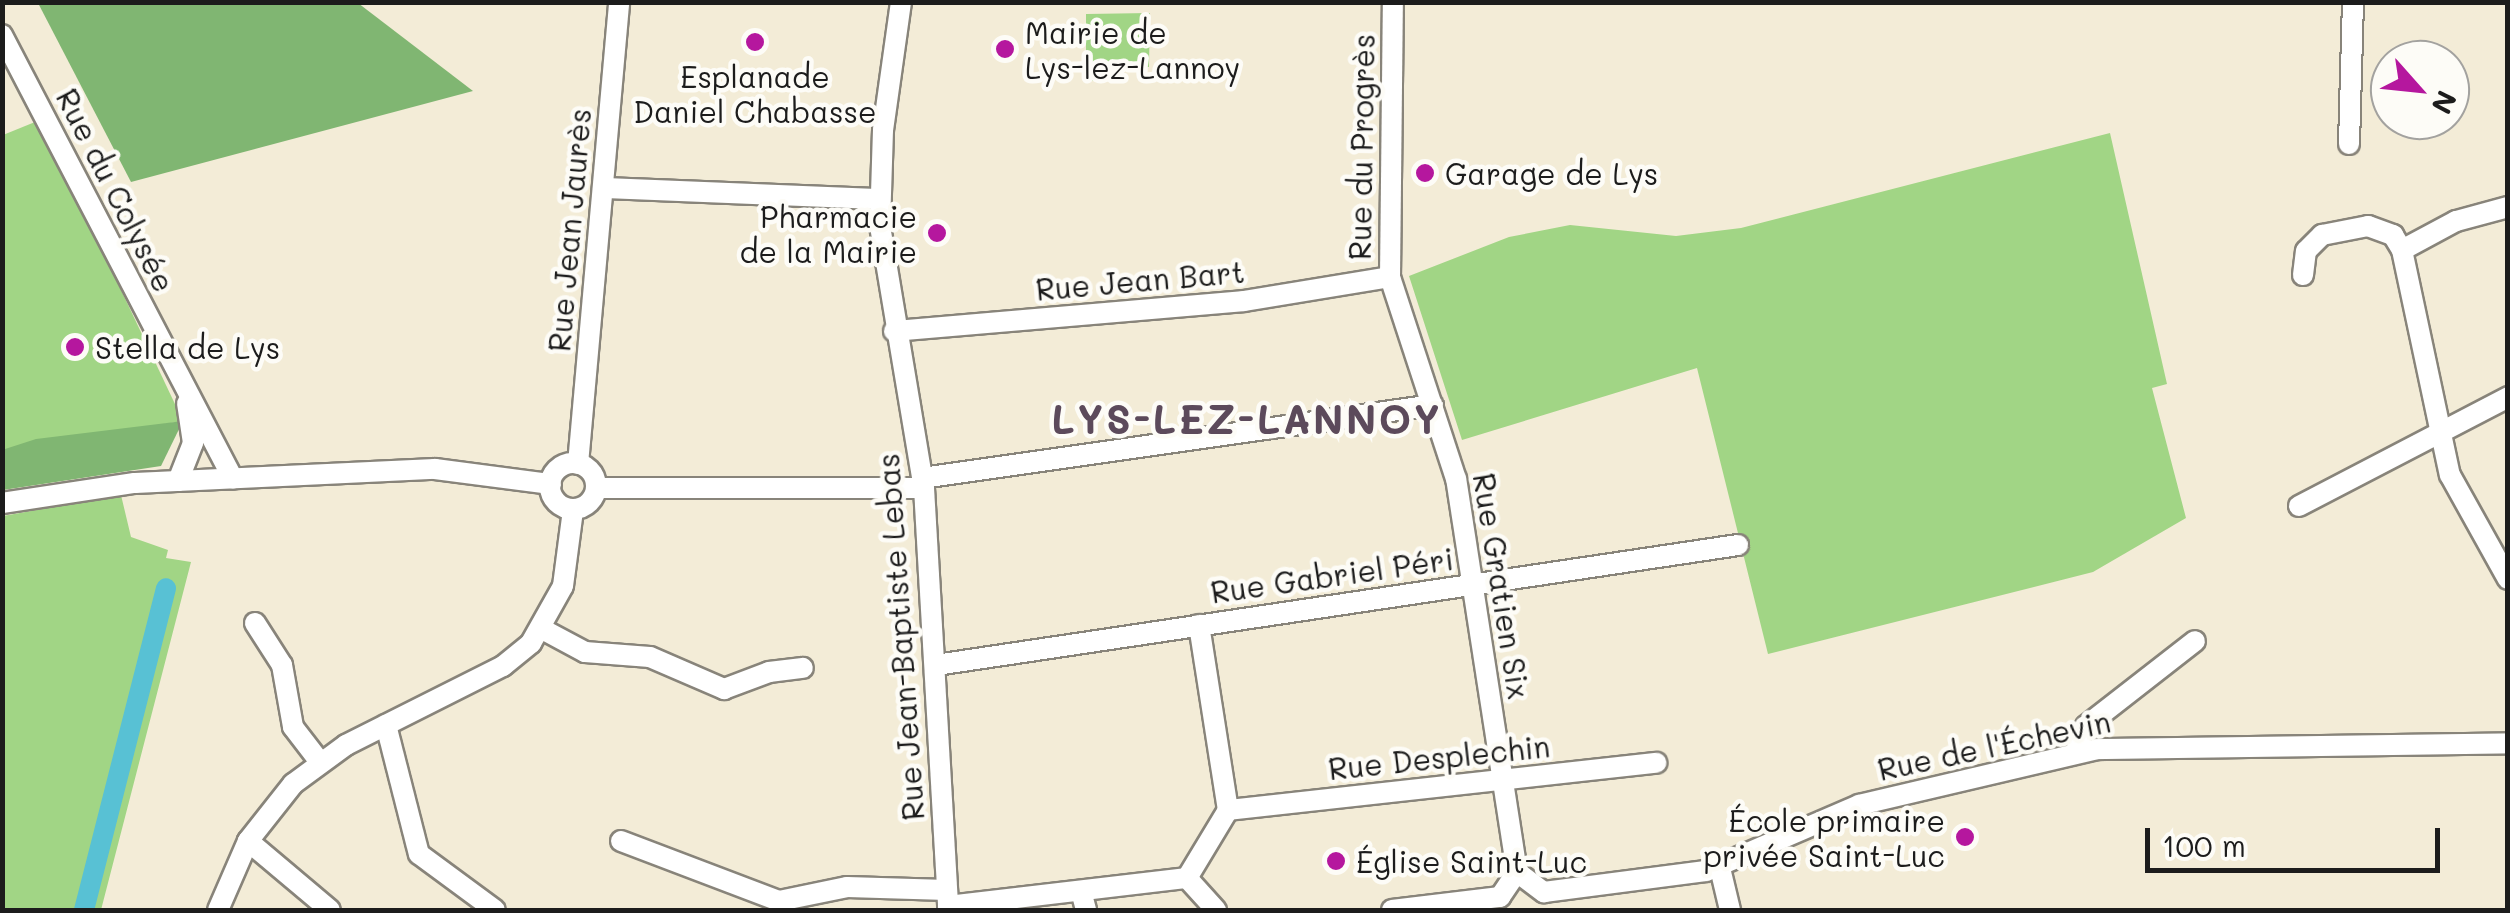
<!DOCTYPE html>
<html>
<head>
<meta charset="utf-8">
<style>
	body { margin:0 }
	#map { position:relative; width:2510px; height:913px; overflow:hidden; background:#f3ecd7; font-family:Mali,sans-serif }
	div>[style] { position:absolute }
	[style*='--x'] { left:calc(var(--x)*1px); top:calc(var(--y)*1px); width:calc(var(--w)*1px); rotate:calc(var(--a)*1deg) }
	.green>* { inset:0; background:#a1d585 }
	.forest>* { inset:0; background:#80b672 }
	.canal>* { height:20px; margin:-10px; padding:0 10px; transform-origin:10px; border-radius:10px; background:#58c1d4 }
	.roads { filter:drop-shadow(2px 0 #88847a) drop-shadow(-2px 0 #88847a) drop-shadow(0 2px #88847a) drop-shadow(0 -2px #88847a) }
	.minor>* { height:20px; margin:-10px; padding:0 10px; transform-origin:10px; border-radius:10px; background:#fff }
	.minor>.ring { margin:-10px; padding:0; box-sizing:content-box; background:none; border:20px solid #fff; border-radius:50% }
	.dots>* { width:28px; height:28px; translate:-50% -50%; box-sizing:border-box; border:5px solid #fdfcf7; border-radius:50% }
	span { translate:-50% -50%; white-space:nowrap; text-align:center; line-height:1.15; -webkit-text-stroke:9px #fdfcf7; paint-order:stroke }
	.poi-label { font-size:30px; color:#1c1c1c }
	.left { translate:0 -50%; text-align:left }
	.right { translate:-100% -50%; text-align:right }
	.street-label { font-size:30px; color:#1c1c1c }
	.district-label { font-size:40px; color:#5c4a5b; font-weight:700; letter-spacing:2.5px }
	.frame { position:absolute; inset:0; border:5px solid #1c1c1c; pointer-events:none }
	.north { position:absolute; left:2370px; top:40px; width:100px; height:100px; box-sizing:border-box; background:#fdfcf7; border:2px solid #a3a29f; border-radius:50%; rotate:117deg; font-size:28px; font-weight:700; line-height:40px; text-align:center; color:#1c1c1c }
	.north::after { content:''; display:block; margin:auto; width:35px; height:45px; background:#b5179e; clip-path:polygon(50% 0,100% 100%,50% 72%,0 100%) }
	.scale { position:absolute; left:2145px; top:828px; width:295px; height:45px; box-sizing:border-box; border:5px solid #1c1c1c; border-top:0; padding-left:12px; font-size:30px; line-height:35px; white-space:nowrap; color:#1c1c1c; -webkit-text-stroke:8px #fdfcf7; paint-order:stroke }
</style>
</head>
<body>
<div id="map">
	<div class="green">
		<i style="clip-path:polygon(1150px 13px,1149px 67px,1110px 68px,1109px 80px,1086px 81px,1086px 14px)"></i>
		<i style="clip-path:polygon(35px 122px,78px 199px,183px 421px,3px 450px,3px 135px)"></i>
		<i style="clip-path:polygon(2110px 133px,2167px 384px,2152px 388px,2186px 518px,2093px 572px,1768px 654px,1697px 368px,1462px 440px,1409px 276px,1509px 237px,1570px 225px,1676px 236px,1741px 228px)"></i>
		<i style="clip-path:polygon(121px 495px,131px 537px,168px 550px,166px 558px,191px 562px,101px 910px,3px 910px,3px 516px)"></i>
	</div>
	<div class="forest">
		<i style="clip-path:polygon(38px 3px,358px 3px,473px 91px,131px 182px)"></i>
		<i style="clip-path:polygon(183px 421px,161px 466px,3px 490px,2px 450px,36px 439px)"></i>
	</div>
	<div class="canal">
		<i style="--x:84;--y:910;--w:332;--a:-75.7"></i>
	</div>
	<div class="roads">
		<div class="minor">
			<i style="--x:901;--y:2;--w:129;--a:98"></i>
			<i style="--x:883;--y:130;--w:96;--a:91.8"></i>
			<i style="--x:880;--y:226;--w:266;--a:80.5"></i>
			<i style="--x:924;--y:488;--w:423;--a:86.7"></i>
			<i style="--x:2;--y:35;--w:500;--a:62.5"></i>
			<i style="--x:2349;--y:144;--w:142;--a:-88.4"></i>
			<i style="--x:603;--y:188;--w:276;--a:2.3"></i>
			<i style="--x:2508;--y:207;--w:54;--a:164.9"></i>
			<i style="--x:2456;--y:221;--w:61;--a:151.8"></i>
			<i style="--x:2402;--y:250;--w:230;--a:78"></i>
			<i style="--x:2450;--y:475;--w:119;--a:60.9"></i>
			<i style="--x:2303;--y:275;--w:24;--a:-83"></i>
			<i style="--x:2306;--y:251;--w:23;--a:-45"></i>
			<i style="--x:2322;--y:235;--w:47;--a:-11.1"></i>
			<i style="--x:2368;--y:226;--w:27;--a:20"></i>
			<i style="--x:2393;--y:235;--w:17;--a:59"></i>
			<i style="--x:894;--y:331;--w:351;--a:-4.9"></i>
			<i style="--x:1244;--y:301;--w:148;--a:-9.3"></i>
			<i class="ring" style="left:550px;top:463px;width:26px;height:26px"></i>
			<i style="--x:578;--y:464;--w:464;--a:-84.9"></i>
			<i style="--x:922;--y:478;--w:516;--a:-8.13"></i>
			<i style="--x:178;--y:481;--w:41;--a:-68.5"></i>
			<i style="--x:193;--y:443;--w:40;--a:-98.5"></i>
			<i style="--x:596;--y:488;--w:328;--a:0"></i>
			<i style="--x:2;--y:503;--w:134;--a:-8.6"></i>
			<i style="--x:135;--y:483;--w:300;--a:-2.7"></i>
			<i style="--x:435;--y:469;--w:117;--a:7.4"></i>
			<i style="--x:2299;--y:506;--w:236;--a:-27.5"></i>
			<i style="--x:255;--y:623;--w:50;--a:57.3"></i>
			<i style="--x:282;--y:665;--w:63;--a:79.9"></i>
			<i style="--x:293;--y:727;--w:44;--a:52.4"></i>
			<i style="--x:1199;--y:625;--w:187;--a:81.1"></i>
			<i style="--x:542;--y:629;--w:49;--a:28.1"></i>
			<i style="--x:585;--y:652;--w:65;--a:4.4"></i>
			<i style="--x:650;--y:657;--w:81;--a:23.4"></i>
			<i style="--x:724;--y:689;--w:48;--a:-20.7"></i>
			<i style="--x:769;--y:672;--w:34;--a:-7"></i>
			<i style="--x:936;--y:665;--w:811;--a:-8.51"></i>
			<i style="--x:386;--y:725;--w:133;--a:75.7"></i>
			<i style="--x:419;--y:854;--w:94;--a:36.4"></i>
			<i style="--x:2075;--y:753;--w:29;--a:-68"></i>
			<i style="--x:2086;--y:726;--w:138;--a:-37.9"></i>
			<i style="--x:1228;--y:810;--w:431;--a:-6.3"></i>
			<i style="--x:248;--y:841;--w:107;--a:40.1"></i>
			<i style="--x:621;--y:841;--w:169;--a:20.8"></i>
			<i style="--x:779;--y:901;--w:69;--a:-11.6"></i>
			<i style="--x:847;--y:887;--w:100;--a:1.7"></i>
			<i style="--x:1720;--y:868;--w:43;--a:76.6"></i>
			<i style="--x:1517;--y:872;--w:34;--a:37"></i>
			<i style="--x:1544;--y:892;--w:163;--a:-7.4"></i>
			<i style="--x:1706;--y:871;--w:167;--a:-23.3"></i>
			<i style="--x:1859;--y:805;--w:245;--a:-13.2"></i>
			<i style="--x:2098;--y:749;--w:410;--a:-0.8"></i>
			<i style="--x:1187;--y:878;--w:79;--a:-58.9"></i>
			<i style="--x:1187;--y:878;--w:43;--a:47.8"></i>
			<i style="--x:1081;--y:891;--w:20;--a:75"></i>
			<i style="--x:948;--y:906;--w:241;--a:-6.7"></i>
			<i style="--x:218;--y:910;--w:75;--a:-66.5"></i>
			<i style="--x:248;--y:841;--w:73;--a:-51.7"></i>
			<i style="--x:293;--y:784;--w:66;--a:-36.3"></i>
			<i style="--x:346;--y:745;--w:176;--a:-26.7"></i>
			<i style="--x:503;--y:666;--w:36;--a:-39"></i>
			<i style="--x:531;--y:643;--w:65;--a:-60.7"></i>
			<i style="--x:563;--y:586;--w:77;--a:-82.5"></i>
			<i style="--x:1392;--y:910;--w:109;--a:-6.9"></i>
			<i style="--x:1500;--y:897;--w:30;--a:-56"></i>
			<i style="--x:1517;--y:872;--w:398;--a:-98.8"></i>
			<i style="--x:1456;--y:479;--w:213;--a:-108.1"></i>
			<i style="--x:1390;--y:277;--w:275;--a:-89.4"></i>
		</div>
	</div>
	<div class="dots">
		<i style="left:755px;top:42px;background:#b5179e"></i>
		<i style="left:1005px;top:49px;background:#b5179e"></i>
		<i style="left:1425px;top:173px;background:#b5179e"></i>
		<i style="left:937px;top:233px;background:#b5179e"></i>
		<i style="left:75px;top:347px;background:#b5179e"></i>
		<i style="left:1965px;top:837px;background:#b5179e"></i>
		<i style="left:1336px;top:861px;background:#b5179e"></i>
	</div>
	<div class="poi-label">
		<span class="left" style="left:1025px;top:49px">Mairie de<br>Lys-lez-Lannoy</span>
		<span style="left:755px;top:93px">Esplanade<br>Daniel Chabasse</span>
		<span class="left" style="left:1445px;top:173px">Garage de Lys</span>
		<span class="right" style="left:917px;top:233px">Pharmacie<br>de la Mairie</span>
		<span class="left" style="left:95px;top:347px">Stella de Lys</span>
		<span class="right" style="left:1945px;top:837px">École primaire<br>privée Saint-Luc</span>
		<span class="left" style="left:1356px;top:861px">Église Saint-Luc</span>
	</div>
	<div class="street-label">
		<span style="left:1361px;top:147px;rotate:-89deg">Rue du Progrès</span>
		<span style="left:116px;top:190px;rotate:63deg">Rue du Colysée</span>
		<span style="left:569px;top:230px;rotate:-85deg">Rue Jean Jaurès</span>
		<span style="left:1140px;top:280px;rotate:-5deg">Rue Jean Bart</span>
		<span style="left:1332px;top:575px;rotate:-8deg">Rue Gabriel Péri</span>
		<span style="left:1502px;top:586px;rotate:81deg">Rue Gratien Six</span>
		<span style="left:900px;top:637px;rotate:-94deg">Rue Jean-Baptiste Lebas</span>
		<span style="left:1994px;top:745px;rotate:-12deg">Rue de l'Échevin</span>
		<span style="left:1439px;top:757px;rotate:-6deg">Rue Desplechin</span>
	</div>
	<div class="district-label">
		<span style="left:1247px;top:418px">LYS-LEZ-LANNOY</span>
	</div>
	<div class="frame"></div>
	<div class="north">N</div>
	<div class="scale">100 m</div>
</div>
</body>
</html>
